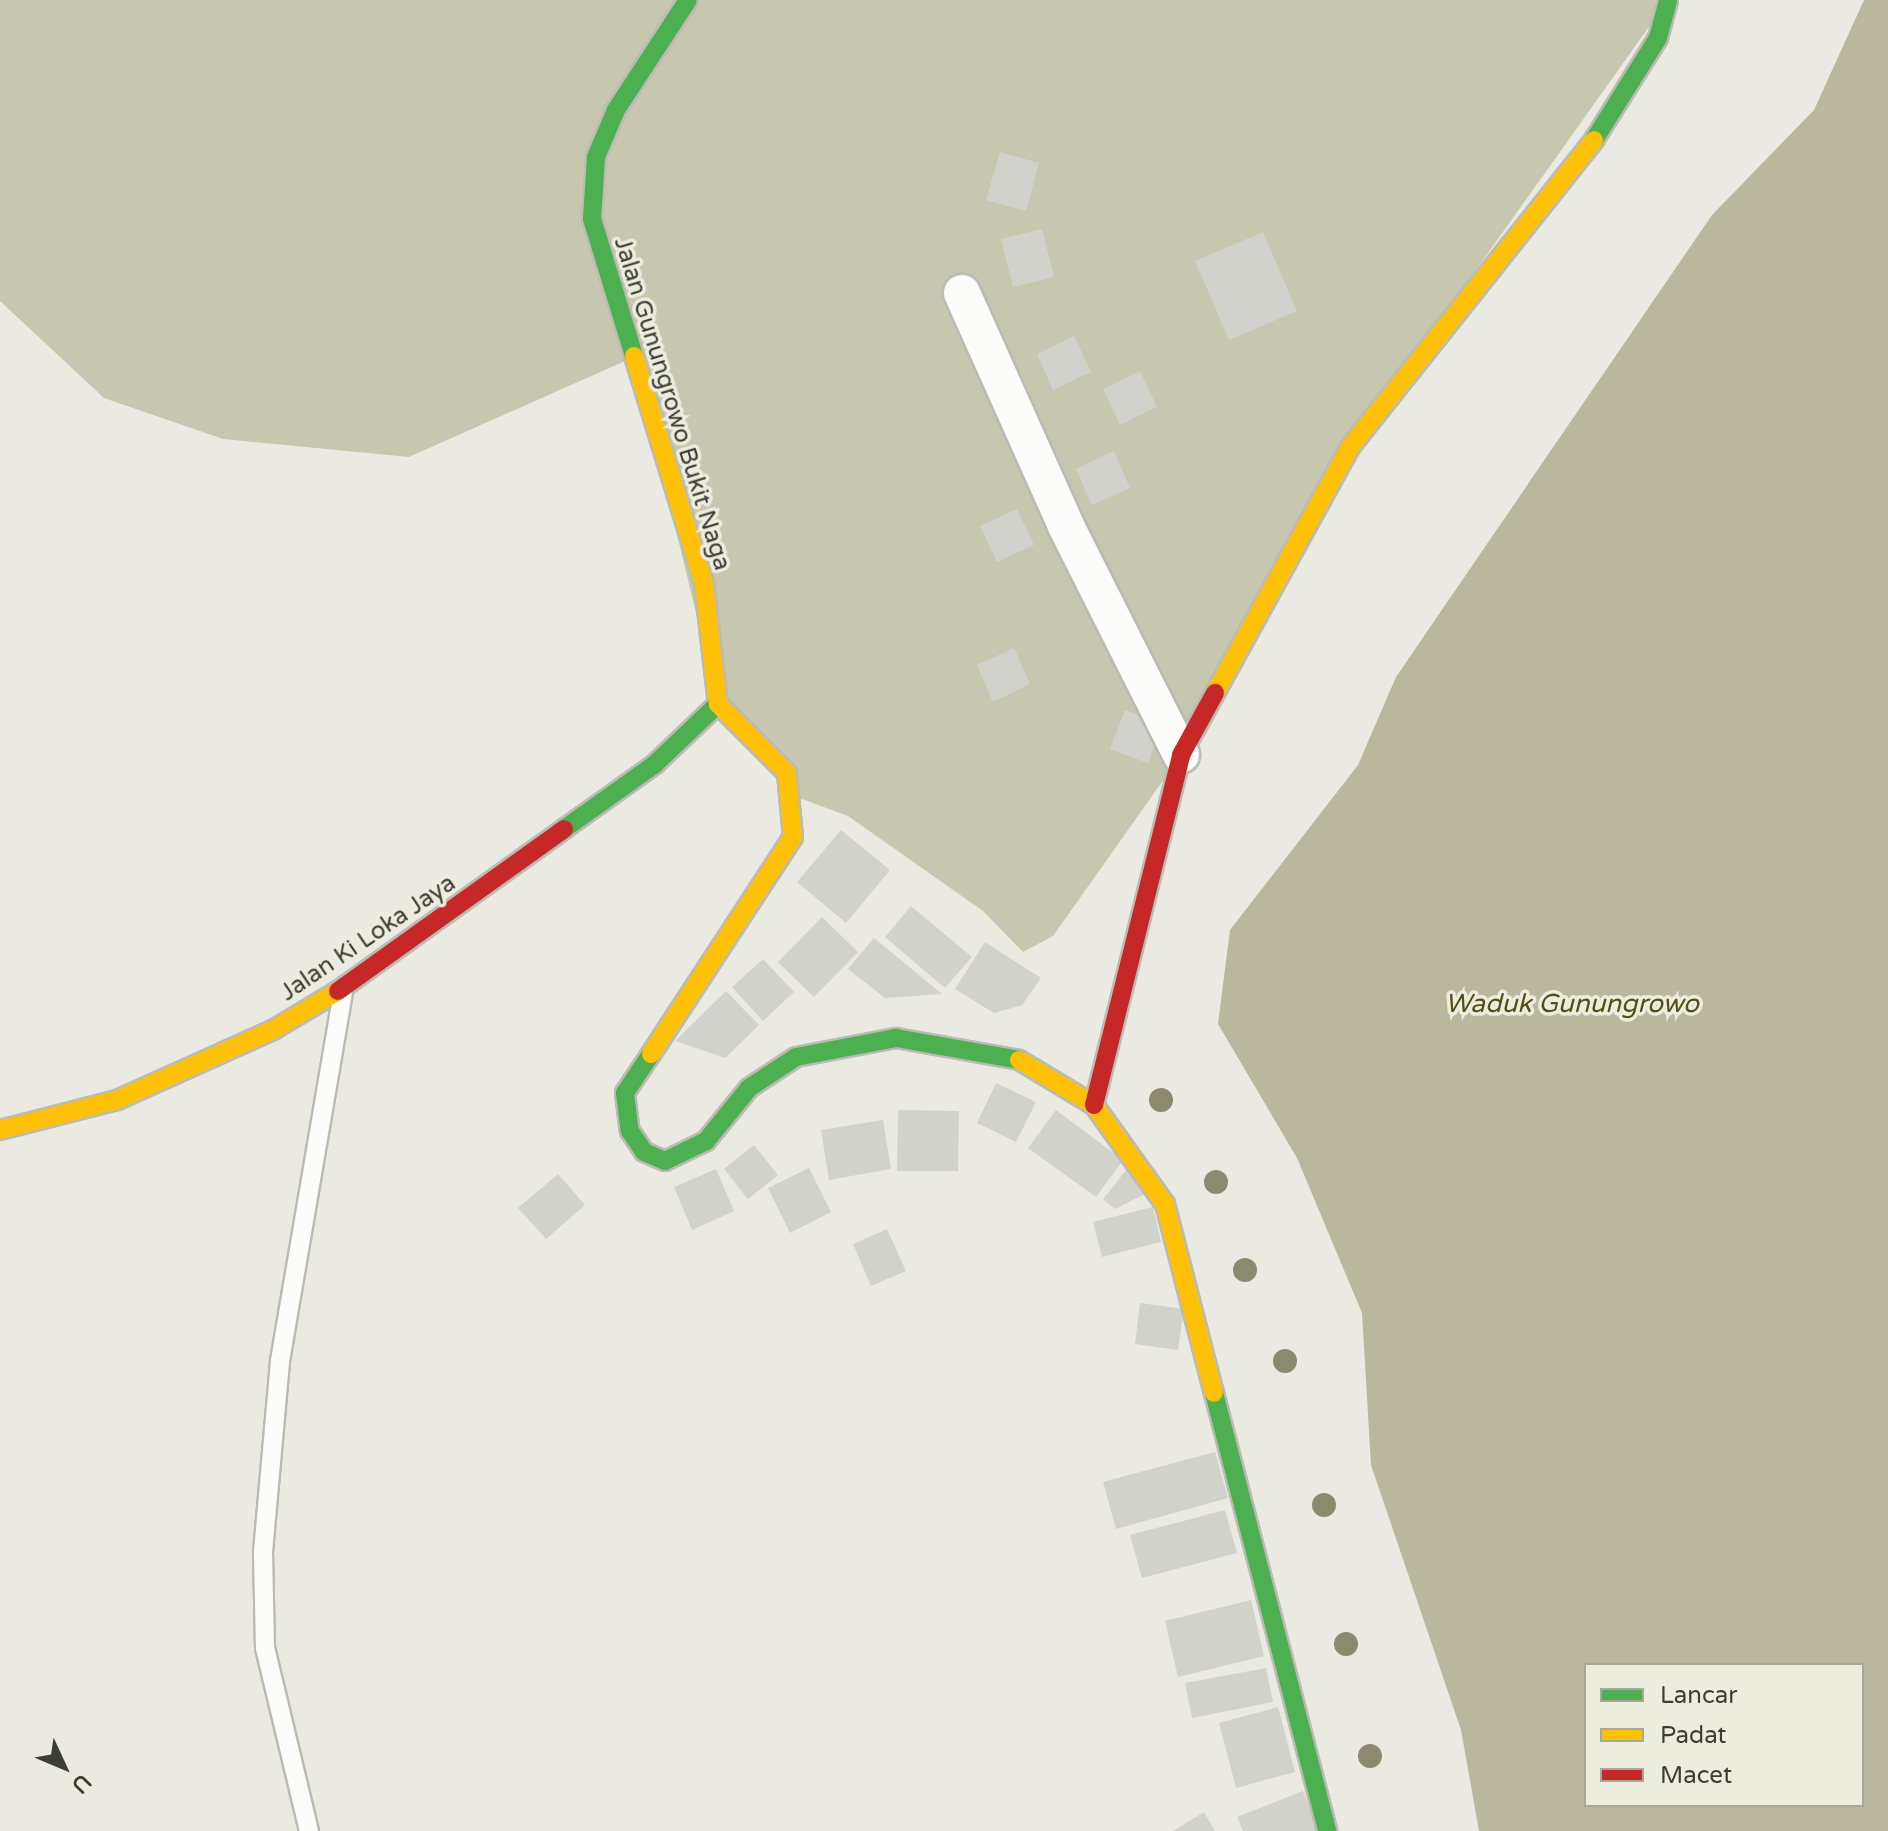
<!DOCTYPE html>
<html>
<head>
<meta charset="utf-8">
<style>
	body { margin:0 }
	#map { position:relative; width:1888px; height:1831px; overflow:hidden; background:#eaeae2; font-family:"Varela Round",sans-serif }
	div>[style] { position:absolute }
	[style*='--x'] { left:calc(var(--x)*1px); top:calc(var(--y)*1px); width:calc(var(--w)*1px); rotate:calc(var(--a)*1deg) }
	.forest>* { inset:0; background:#c7c6af }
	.water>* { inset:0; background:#b9b89d }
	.building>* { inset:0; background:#d2d2cc }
	.roads { filter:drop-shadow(2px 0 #bbbbb4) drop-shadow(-2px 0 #bbbbb4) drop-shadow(0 2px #bbbbb4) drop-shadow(0 -2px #bbbbb4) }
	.lane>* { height:18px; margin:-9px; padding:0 9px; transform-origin:9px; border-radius:9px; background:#fcfcfb }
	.street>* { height:36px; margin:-18px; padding:0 18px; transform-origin:18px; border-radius:18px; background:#fcfcfb }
	.fast>* { height:18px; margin:-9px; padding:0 9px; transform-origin:9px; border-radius:9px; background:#4caf50 }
	.slow>* { height:18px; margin:-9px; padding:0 9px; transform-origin:9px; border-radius:9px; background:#ffc107 }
	.jam>* { height:18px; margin:-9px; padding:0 9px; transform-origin:9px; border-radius:9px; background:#c62828 }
	.trees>* { width:24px; height:24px; margin:-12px; border-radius:50%; background:#8c8a6e }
	span { translate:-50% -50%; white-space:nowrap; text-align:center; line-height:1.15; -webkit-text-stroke:7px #ededdf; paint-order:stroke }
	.street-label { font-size:24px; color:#3d3d37 }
	.water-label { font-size:26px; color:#545014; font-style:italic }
	.legend { position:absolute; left:1584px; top:1663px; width:280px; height:144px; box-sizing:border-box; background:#ededdf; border:2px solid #a7a79c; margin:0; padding:10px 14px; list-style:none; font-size:24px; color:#3d3d37 }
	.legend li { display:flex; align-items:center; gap:16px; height:40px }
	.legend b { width:40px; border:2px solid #a7a79c }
	.north { position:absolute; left:24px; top:1727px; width:80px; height:80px; -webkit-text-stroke:6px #ededdf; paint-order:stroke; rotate:134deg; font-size:22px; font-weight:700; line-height:32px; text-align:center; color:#3d3d37 }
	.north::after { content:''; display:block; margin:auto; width:28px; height:36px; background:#3d3d37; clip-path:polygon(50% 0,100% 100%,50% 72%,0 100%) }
</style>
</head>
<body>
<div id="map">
	<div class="forest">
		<i style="clip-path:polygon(0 0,1668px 0,1350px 447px,1181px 755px,1053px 936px,1023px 952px,983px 911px,848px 816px,794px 796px,718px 704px,634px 357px,409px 457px,223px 439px,104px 398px,0 301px)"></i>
	</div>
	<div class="water">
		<i style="clip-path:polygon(evenodd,1864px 0,1888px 0,1888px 1831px,1479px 1831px,1461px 1730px,1371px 1465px,1362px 1313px,1297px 1158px,1218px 1024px,1230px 930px,1358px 765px,1396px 677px,1712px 215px,1814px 110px,1864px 0,1586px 1665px,1862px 1665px,1862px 1805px,1586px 1805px,1586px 1665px)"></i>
	</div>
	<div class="building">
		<i style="clip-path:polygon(1000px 152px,1039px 163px,1026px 211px,986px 200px)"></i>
		<i style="clip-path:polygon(1042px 229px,1054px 277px,1013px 287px,1001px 239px)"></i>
		<i style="clip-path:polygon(1263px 232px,1297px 311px,1229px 340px,1195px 261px)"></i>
		<i style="clip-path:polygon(1074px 336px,1091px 372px,1053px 390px,1037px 354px)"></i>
		<i style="clip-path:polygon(1140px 371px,1157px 407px,1120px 425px,1103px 389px)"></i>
		<i style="clip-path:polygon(1114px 451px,1130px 488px,1092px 505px,1076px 469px)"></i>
		<i style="clip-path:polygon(1017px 509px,1034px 545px,997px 562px,980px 526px)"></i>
		<i style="clip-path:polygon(1014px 648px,1030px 684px,993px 702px,977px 665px)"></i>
		<i style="clip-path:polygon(1125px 710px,1162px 724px,1148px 763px,1110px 749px)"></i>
		<i style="clip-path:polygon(841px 830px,890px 870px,846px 923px,797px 882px)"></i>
		<i style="clip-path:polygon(911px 906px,972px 957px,945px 988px,885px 937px)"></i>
		<i style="clip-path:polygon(822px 917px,858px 952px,814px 997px,778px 962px)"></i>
		<i style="clip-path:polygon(874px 938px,942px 994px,885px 998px,848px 969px)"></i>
		<i style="clip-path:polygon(985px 942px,1041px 978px,1022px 1005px,994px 1013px,955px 989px)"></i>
		<i style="clip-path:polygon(763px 959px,794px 992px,763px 1021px,732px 987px)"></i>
		<i style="clip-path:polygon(726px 991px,759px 1025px,725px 1058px,675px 1041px)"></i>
		<i style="clip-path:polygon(996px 1083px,1036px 1102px,1016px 1142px,977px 1123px)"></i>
		<i style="clip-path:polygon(898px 1110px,959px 1111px,958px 1171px,897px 1171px)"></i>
		<i style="clip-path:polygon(1056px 1110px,1123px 1160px,1096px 1197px,1028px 1148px)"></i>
		<i style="clip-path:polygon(883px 1120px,891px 1169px,829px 1180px,821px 1130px)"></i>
		<i style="clip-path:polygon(754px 1145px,778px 1175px,748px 1199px,724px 1169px)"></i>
		<i style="clip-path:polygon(1131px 1164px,1151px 1191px,1115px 1209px,1103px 1199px)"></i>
		<i style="clip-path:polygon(809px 1168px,831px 1212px,790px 1233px,768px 1188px)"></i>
		<i style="clip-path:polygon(716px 1169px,734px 1211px,692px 1230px,674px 1187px)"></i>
		<i style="clip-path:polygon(558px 1174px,585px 1205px,546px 1239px,518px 1208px)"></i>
		<i style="clip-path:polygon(1153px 1207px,1161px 1242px,1102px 1257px,1093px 1222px)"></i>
		<i style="clip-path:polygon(887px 1229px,906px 1271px,871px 1286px,853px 1244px)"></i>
		<i style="clip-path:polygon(1140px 1303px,1184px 1309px,1178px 1350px,1135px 1344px)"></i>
		<i style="clip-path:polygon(1215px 1452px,1228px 1498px,1116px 1529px,1103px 1482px)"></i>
		<i style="clip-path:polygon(1225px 1510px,1237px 1553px,1142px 1578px,1130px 1535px)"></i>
		<i style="clip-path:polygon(1251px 1600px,1264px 1656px,1178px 1677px,1165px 1621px)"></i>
		<i style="clip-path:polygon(1266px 1668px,1273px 1702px,1192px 1718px,1185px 1683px)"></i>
		<i style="clip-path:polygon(1278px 1707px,1295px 1772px,1236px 1788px,1219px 1723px)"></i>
		<i style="clip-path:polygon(1303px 1791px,1319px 1831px,1243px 1831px,1237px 1817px)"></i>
		<i style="clip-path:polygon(1204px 1812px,1215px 1831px,1173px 1831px)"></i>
	</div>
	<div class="roads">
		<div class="lane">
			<i style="--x:309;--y:1831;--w:188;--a:-103.5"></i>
			<i style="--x:265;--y:1648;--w:96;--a:-91.2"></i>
			<i style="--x:263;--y:1552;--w:192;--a:-84.9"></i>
			<i style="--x:280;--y:1361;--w:373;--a:-80.3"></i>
		</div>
		<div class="street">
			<i style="--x:962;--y:293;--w:255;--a:65.9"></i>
			<i style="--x:1066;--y:526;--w:256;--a:63.3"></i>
		</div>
		<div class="fast">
			<i style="--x:1594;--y:140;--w:120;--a:-57.9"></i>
			<i style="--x:1658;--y:38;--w:39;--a:-75"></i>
			<i style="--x:634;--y:356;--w:143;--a:-107"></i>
			<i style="--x:592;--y:219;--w:62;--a:-86.3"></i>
			<i style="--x:596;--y:157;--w:51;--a:-66.9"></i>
			<i style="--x:616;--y:110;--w:131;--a:-56.8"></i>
			<i style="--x:564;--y:829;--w:112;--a:-35.5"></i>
			<i style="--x:655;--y:764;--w:87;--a:-43.6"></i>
			<i style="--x:651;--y:1054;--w:47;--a:123.7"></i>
			<i style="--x:625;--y:1093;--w:38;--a:83"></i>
			<i style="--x:630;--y:1131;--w:25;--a:56"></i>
			<i style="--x:644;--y:1152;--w:23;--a:23"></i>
			<i style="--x:665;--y:1161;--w:46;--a:-26"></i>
			<i style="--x:706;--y:1141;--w:68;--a:-50.9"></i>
			<i style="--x:749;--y:1088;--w:56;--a:-33.4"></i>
			<i style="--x:796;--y:1057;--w:102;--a:-10.8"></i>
			<i style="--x:896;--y:1038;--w:125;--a:10.1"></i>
			<i style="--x:1214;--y:1393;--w:452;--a:75.5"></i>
		</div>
		<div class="slow">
			<i style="--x:634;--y:356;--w:238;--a:72.9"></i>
			<i style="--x:704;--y:583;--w:122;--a:83.4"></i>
			<i style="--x:1215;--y:693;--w:281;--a:-61.2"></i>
			<i style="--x:1350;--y:447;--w:392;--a:-51.5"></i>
			<i style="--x:651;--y:1054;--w:259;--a:-56.8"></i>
			<i style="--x:793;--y:837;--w:64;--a:-95.4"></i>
			<i style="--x:787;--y:773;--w:98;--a:-135"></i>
			<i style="--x:1019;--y:1060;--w:87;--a:31"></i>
			<i style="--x:1094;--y:1105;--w:122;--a:54.4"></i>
			<i style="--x:1165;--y:1204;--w:195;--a:75.5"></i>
			<i style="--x:0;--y:1130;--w:121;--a:-14.4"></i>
			<i style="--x:117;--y:1100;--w:171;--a:-24.2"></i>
			<i style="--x:273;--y:1030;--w:76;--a:-31"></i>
		</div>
		<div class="jam">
			<i style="--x:338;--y:991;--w:278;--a:-35.6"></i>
			<i style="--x:1094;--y:1105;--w:361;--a:-76"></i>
			<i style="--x:1181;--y:755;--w:71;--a:-61.3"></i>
		</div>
	</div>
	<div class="trees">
		<i style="left:1161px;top:1100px"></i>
		<i style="left:1216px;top:1182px"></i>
		<i style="left:1245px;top:1270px"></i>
		<i style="left:1285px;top:1361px"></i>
		<i style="left:1324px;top:1505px"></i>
		<i style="left:1346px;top:1644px"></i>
		<i style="left:1370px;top:1756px"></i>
	</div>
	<div class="street-label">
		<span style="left:672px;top:404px;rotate:73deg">Jalan Gunungrowo Bukit Naga</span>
		<span style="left:368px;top:938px;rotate:-34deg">Jalan Ki Loka Jaya</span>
	</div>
	<div class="water-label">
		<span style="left:1572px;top:1004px">Waduk Gunungrowo</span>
	</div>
	<ul class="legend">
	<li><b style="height:10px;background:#4caf50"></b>Lancar</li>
	<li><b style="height:10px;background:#ffc107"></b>Padat</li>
	<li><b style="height:10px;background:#c62828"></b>Macet</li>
	</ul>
	<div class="north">U</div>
</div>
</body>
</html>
